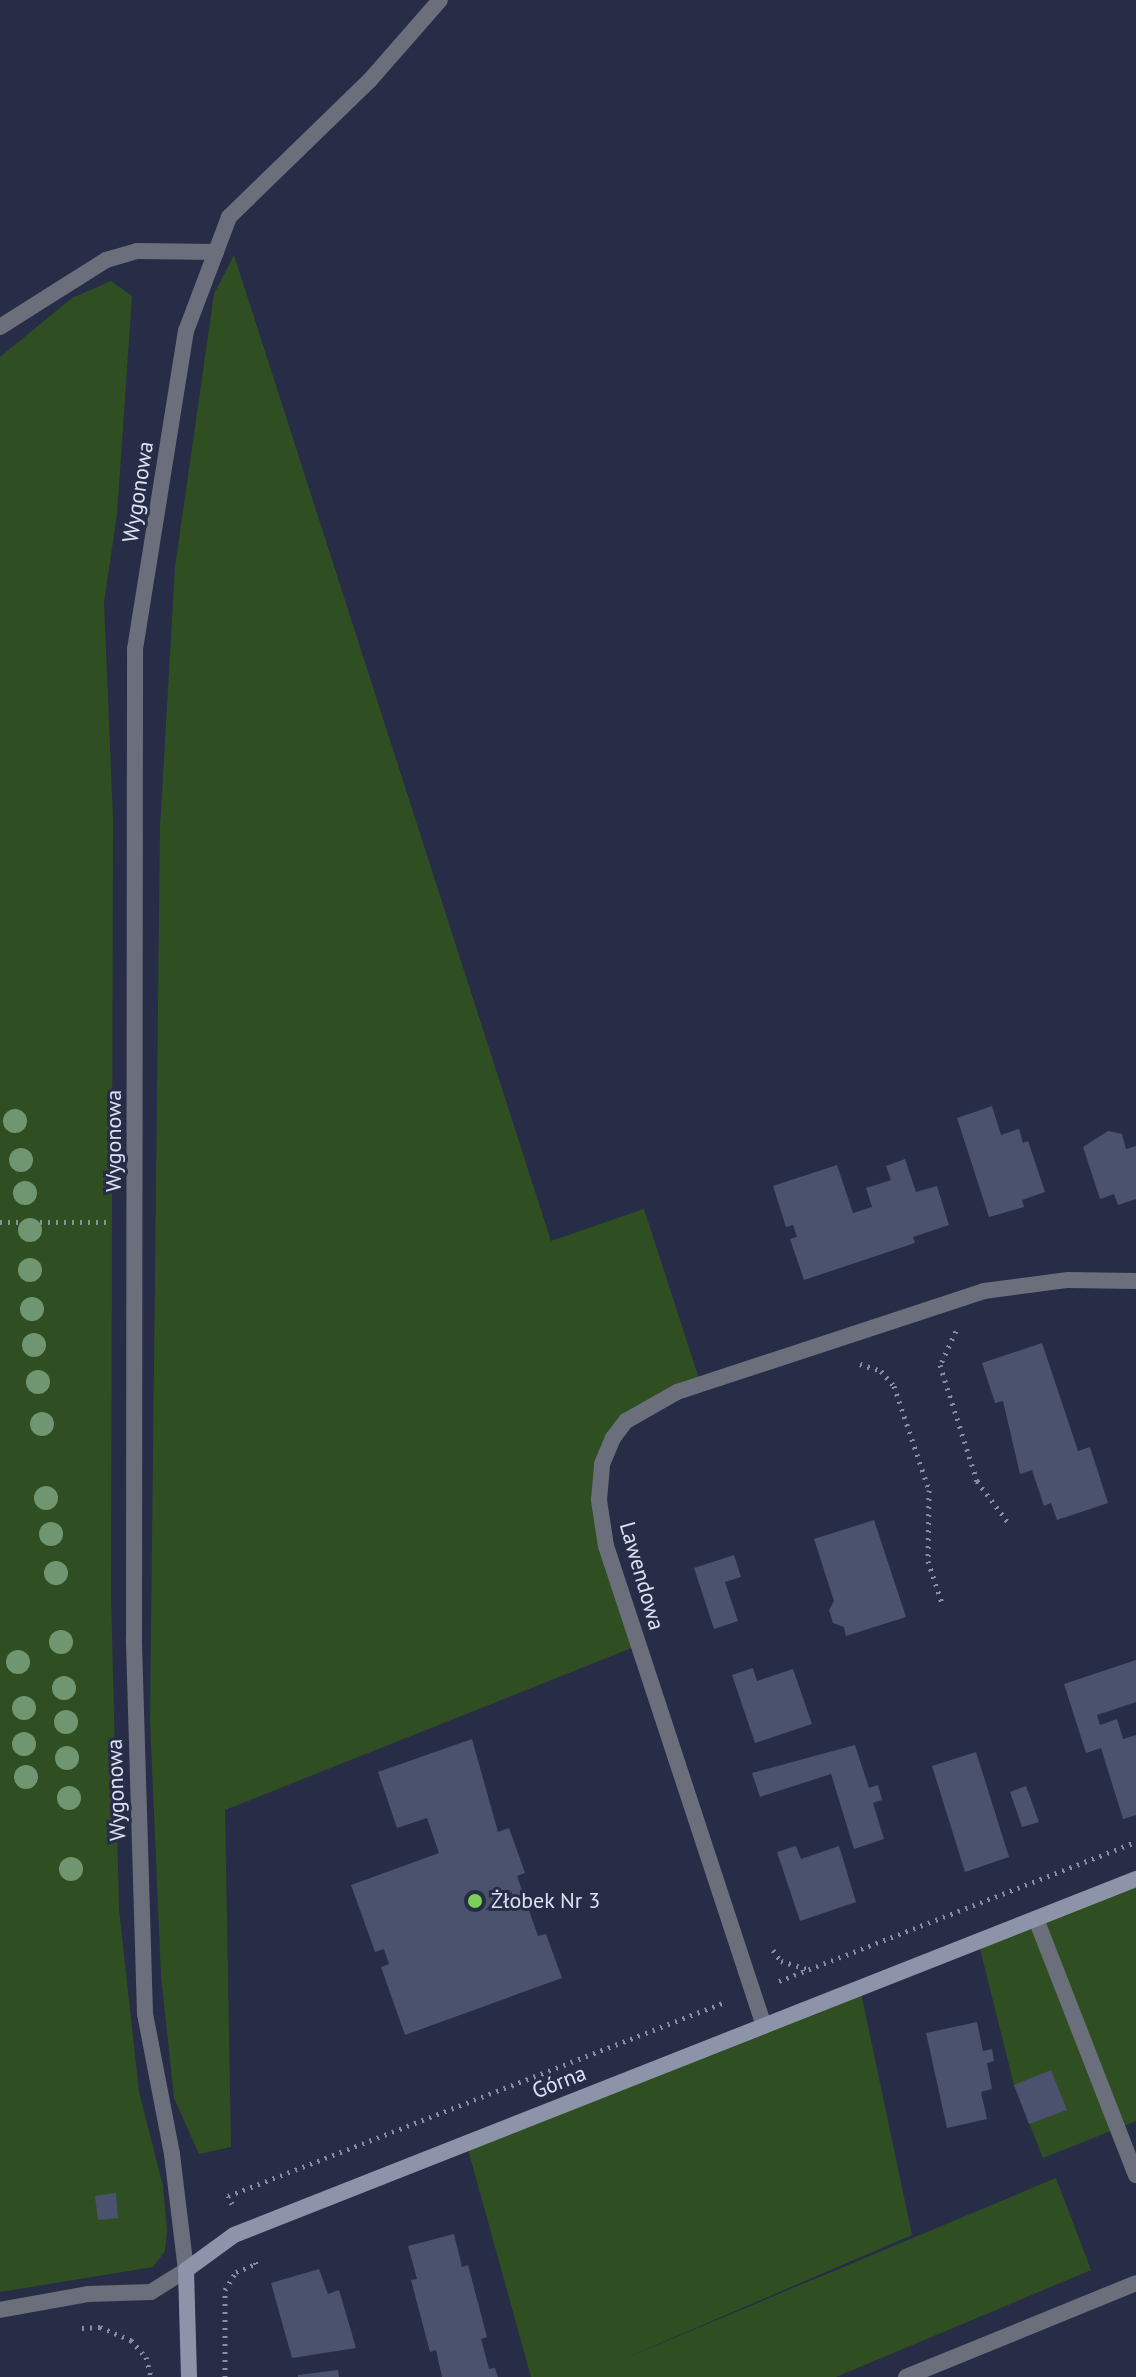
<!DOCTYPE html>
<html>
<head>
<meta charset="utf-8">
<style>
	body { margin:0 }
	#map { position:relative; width:1136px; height:2377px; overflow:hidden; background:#272d47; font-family:"PT Sans",sans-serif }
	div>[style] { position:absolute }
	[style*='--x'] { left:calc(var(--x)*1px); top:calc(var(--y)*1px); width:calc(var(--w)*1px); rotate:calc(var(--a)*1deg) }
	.green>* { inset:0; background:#2f4f22 }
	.building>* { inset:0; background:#4b526d }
	.path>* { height:5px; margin-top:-2.5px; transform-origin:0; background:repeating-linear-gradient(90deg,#888da2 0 2px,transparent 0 8px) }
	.lane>* { height:16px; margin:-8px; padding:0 8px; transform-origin:8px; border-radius:8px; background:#6b6f7c }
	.street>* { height:16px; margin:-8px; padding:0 8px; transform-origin:8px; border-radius:8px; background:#6b6f7c }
	.secondary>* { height:16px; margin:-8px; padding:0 8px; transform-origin:8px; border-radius:8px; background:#8d93a8 }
	.trees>* { width:24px; height:24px; margin:-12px; border-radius:50%; background:#6f9670 }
	.dots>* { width:22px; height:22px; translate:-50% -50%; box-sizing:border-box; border:4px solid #272d47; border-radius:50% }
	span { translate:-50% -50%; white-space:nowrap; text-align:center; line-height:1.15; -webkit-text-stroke:6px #272d47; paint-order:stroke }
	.street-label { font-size:22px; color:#dde1f2 }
	.poi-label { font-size:22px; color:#dde1f2 }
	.left { translate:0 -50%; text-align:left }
</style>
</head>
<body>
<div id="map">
	<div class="green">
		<i style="clip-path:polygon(234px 255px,551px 1241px,644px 1209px,701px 1385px,647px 1406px,608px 1448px,599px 1500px,639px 1645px,225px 1810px,231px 2147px,199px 2154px,174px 2098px,161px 1975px,150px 1721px,160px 828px,175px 567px,214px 294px)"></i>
		<i style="clip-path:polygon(111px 281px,132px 296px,117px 514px,104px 602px,113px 819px,111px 1596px,119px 1909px,139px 2092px,163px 2186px,167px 2230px,165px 2251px,153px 2267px,0 2292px,0 357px,72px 298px)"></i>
		<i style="clip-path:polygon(1136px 1879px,1136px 2121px,1043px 2158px,1014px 2085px,978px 1941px)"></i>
		<i style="clip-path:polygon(860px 1988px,912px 2235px,614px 2363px,1056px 2178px,1091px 2270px,836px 2377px,531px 2377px,466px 2142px)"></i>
	</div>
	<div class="building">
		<i style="clip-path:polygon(992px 1106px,1001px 1135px,1019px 1129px,1023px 1143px,1028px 1141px,1045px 1192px,1022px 1200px,1024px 1207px,989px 1217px,957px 1118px)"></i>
		<i style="clip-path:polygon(1108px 1131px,1122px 1134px,1126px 1149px,1136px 1146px,1136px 1199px,1118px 1205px,1114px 1194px,1100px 1199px,1083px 1147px)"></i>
		<i style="clip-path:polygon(905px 1159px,916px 1192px,937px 1186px,949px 1225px,913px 1237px,915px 1243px,804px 1280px,790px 1239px,797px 1237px,793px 1225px,786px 1227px,773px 1186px,837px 1165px,853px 1213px,872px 1207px,866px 1188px,891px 1180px,886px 1166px)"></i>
		<i style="clip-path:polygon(1042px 1343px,1078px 1451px,1090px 1447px,1108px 1503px,1057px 1520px,1051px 1503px,1044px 1506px,1032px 1470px,1020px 1474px,1003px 1401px,995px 1403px,982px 1363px)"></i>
		<i style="clip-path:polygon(874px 1520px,906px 1617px,846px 1636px,844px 1627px,833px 1623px,829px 1610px,834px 1601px,814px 1539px)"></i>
		<i style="clip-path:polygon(734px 1555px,741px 1577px,725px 1582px,738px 1621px,714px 1629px,694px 1568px)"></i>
		<i style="clip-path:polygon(1136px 1660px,1136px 1702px,1097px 1715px,1100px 1725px,1117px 1719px,1123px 1739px,1136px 1735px,1136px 1815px,1123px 1819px,1101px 1748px,1086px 1753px,1064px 1684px)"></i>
		<i style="clip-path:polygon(753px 1668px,757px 1681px,793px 1669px,812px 1724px,755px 1743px,732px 1675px)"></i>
		<i style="clip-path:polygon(472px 1739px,498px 1832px,509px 1828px,525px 1873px,517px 1876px,538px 1936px,546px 1934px,562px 1978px,405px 2035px,381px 1967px,389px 1964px,384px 1949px,375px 1952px,351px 1885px,439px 1853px,427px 1818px,397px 1828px,378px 1772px)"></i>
		<i style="clip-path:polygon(855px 1745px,869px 1788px,878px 1785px,882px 1800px,873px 1803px,884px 1839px,854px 1849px,831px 1774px,760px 1797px,752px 1773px)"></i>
		<i style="clip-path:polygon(976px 1752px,1009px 1857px,965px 1872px,932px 1766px)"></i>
		<i style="clip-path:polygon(1026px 1786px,1039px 1822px,1022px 1827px,1010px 1792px)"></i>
		<i style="clip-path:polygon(796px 1846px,801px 1859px,839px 1846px,856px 1902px,800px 1921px,777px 1852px)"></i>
		<i style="clip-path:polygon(977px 2022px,983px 2051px,992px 2049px,994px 2061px,987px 2063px,992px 2089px,981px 2092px,987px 2119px,947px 2128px,926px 2033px)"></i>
		<i style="clip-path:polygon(1051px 2070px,1067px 2110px,1029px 2124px,1014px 2085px)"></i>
		<i style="clip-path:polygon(116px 2193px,118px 2218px,98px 2220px,95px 2196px)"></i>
		<i style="clip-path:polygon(454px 2234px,462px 2267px,468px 2265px,487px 2337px,481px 2339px,489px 2369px,495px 2368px,498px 2377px,442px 2377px,436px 2350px,430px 2352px,411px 2280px,417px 2279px,408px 2246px)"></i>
		<i style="clip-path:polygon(319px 2269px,328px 2294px,339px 2290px,356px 2348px,292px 2358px,271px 2283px)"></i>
		<i style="clip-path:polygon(338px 2370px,339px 2377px,298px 2377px,298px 2375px)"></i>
	</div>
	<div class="path">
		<i style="--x:0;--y:1222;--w:107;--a:0"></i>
		<i style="--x:956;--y:1331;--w:38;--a:115"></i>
		<i style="--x:940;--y:1365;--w:122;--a:72.3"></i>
		<i style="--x:977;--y:1481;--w:55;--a:53.1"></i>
		<i style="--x:860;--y:1364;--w:22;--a:18"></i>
		<i style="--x:881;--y:1371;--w:20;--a:49"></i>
		<i style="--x:894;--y:1386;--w:110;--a:71.4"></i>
		<i style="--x:929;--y:1490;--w:71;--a:90.8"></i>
		<i style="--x:928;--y:1561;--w:47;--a:71.6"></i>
		<i style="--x:773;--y:1950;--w:14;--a:54"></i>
		<i style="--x:781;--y:1961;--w:28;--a:17"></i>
		<i style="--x:779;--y:1981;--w:383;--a:-21.3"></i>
		<i style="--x:232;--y:2204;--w:9;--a:-117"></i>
		<i style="--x:228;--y:2196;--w:534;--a:-21.32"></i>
		<i style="--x:82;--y:2328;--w:18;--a:-3"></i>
		<i style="--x:100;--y:2327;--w:34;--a:23"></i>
		<i style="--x:131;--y:2340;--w:23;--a:49"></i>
		<i style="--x:146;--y:2357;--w:21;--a:76"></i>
		<i style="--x:225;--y:2377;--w:87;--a:-90"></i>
		<i style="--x:225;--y:2290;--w:21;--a:-59"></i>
		<i style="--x:236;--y:2272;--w:22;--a:-22"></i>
		<i style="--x:256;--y:2264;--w:6;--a:-108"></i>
	</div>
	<div class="lane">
		<i style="--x:1036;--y:1919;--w:275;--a:68.7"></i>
		<i style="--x:906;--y:2377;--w:248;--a:-22.2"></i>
	</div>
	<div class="street">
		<i style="--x:0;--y:327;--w:125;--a:-32.3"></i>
		<i style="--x:106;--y:260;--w:32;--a:-16"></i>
		<i style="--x:137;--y:251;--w:79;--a:0.7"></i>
		<i style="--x:764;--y:2026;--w:505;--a:-108.22"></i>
		<i style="--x:606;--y:1546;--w:47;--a:-98.7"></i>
		<i style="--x:599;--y:1500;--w:36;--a:-85"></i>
		<i style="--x:602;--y:1464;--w:28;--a:-67"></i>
		<i style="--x:613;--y:1438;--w:21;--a:-53"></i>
		<i style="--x:626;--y:1421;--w:59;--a:-29.6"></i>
		<i style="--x:677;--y:1392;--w:323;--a:-18.2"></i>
		<i style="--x:984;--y:1291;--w:85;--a:-7.5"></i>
		<i style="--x:1068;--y:1280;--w:68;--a:0.8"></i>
		<i style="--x:0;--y:2310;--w:89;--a:-10.3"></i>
		<i style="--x:88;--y:2294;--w:63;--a:-1.8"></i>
		<i style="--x:151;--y:2292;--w:41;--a:-32.2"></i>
		<i style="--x:186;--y:2270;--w:117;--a:-96.9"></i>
		<i style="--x:172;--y:2154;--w:143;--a:-100.9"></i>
		<i style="--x:145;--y:2014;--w:377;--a:-91.7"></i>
		<i style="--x:134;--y:1637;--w:988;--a:-89.94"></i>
		<i style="--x:135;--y:649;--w:322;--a:-80.9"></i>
		<i style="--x:186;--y:331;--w:122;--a:-69.3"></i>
		<i style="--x:229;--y:217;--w:197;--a:-44.2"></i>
		<i style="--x:370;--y:80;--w:106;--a:-48.8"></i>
	</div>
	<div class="secondary">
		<i style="--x:189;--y:2377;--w:107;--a:-91.6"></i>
		<i style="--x:186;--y:2270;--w:59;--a:-36.1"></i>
		<i style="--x:234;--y:2235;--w:970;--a:-21.54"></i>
	</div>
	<div class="trees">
		<i style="left:15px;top:1121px"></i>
		<i style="left:21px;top:1160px"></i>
		<i style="left:25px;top:1193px"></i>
		<i style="left:30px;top:1230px"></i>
		<i style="left:30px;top:1270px"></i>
		<i style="left:32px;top:1309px"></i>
		<i style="left:34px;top:1345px"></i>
		<i style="left:38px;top:1382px"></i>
		<i style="left:42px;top:1424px"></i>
		<i style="left:46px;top:1498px"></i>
		<i style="left:51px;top:1534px"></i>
		<i style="left:56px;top:1573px"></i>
		<i style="left:61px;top:1642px"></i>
		<i style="left:18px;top:1662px"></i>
		<i style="left:64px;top:1688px"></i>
		<i style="left:24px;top:1708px"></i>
		<i style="left:66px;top:1722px"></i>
		<i style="left:24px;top:1744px"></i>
		<i style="left:67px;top:1758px"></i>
		<i style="left:26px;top:1777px"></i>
		<i style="left:69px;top:1798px"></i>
		<i style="left:71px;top:1869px"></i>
	</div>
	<div class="dots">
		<i style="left:475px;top:1901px;background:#7ad156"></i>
	</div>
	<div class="street-label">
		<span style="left:138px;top:492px;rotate:-81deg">Wygonowa</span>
		<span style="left:114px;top:1141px;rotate:-90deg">Wygonowa</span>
		<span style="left:642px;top:1576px;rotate:74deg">Lawendowa</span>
		<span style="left:116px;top:1790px;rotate:-92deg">Wygonowa</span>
		<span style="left:559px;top:2082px;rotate:-21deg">Górna</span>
	</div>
	<div class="poi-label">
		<span class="left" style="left:491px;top:1901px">Żłobek Nr 3</span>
	</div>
</div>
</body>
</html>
